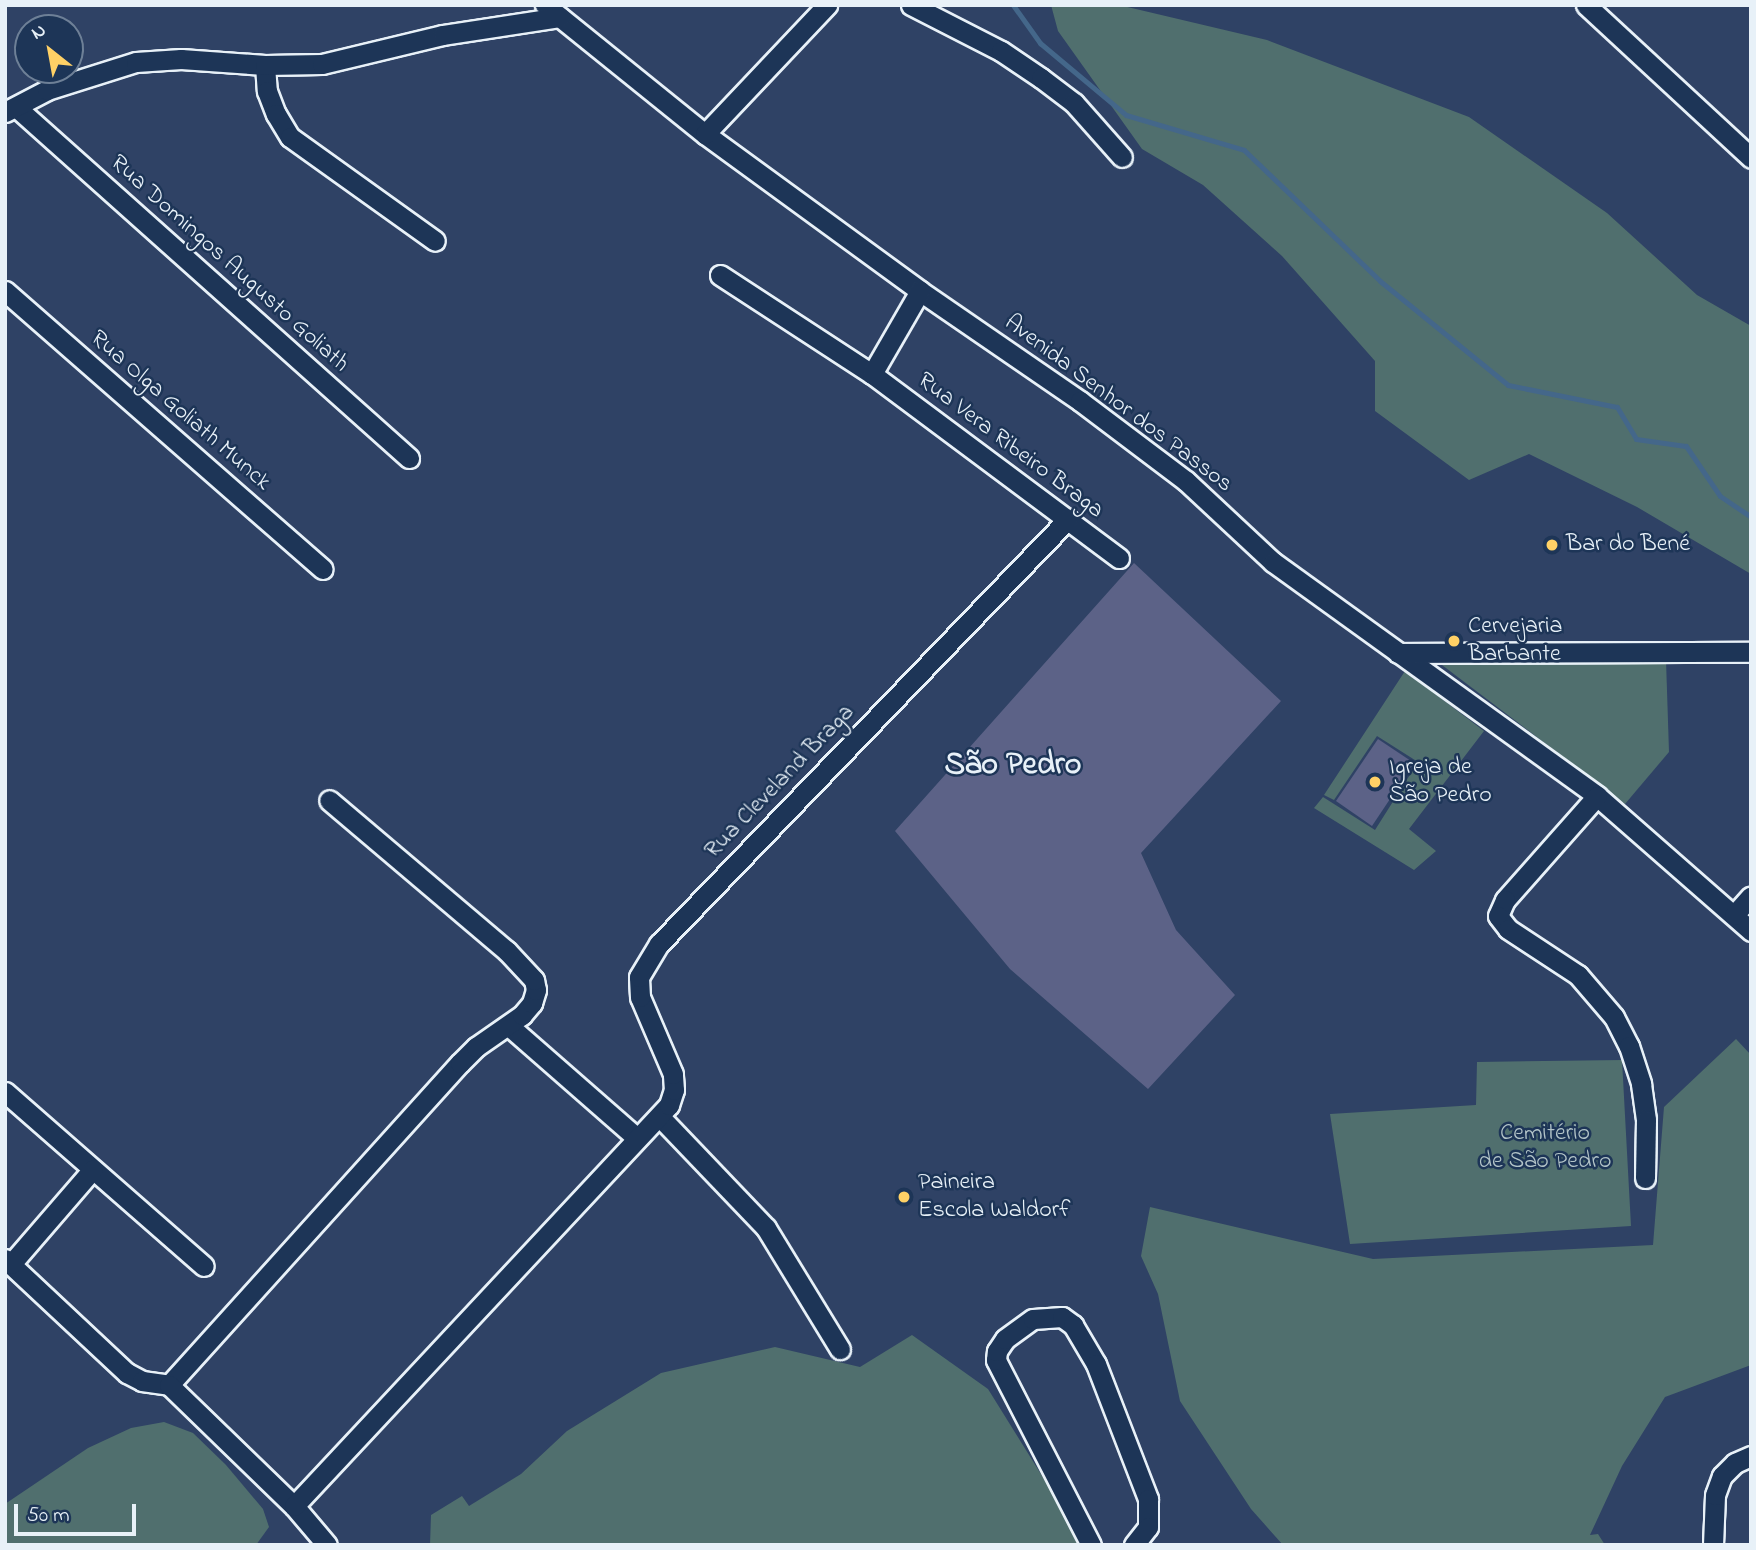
<!DOCTYPE html>
<html>
<head>
<meta charset="utf-8">
<style>
	body { margin:0 }
	#map { position:relative; width:1756px; height:1550px; overflow:hidden; background:#2f4265; font-family:"Indie Flower",sans-serif }
	div>[style] { position:absolute }
	[style*='--x'] { left:calc(var(--x)*1px); top:calc(var(--y)*1px); width:calc(var(--w)*1px); rotate:calc(var(--a)*1deg) }
	.green>* { inset:0; background:#506f6e }
	.stream>* { height:5px; margin:-2.5px; padding:0 2.5px; transform-origin:2.5px; border-radius:2.5px; background:#44678a }
	.building>* { inset:0; background:#5c6287 }
	.roads { filter:drop-shadow(2px 0 #e8f1f8) drop-shadow(-2px 0 #e8f1f8) drop-shadow(0 2px #e8f1f8) drop-shadow(0 -2px #e8f1f8) }
	.minor>* { height:19px; margin:-9.5px; padding:0 9.5px; transform-origin:9.5px; border-radius:9.5px; background:#1d3557 }
	.dots>* { width:19px; height:19px; translate:-50% -50%; box-sizing:border-box; border:4px solid #1d3557; border-radius:50% }
	span { translate:-50% -50%; white-space:nowrap; text-align:center; line-height:1.15; -webkit-text-stroke:5px #1d3557; paint-order:stroke }
	.street-label { font-size:24px; color:#e8f1f8 }
	.poi-label { font-size:24px; color:#e8f1f8 }
	.left { translate:0 -50%; text-align:left }
	.park-label { font-size:24px; color:#b3c4c8 }
	.district-label { font-size:32px; color:#e8f1f8; font-weight:700 }
	.frame { position:absolute; inset:0; border:7px solid #e8f1f8; pointer-events:none }
	.north { position:absolute; left:14px; top:14px; width:70px; height:70px; box-sizing:border-box; background:#1d3557; border:2px solid #6e8097; border-radius:50%; rotate:329deg; font-size:19px; font-weight:700; line-height:28px; text-align:center; color:#e8f1f8 }
	.north::after { content:''; display:block; margin:auto; width:24px; height:32px; background:#ffd166; clip-path:polygon(50% 0,100% 100%,50% 72%,0 100%) }
	.scale { position:absolute; left:14px; top:1504px; width:122px; height:32px; box-sizing:border-box; border:4px solid #e8f1f8; border-top:0; padding-left:9px; font-size:21px; line-height:24px; white-space:nowrap; color:#e8f1f8; -webkit-text-stroke:5px #1d3557; paint-order:stroke }
</style>
</head>
<body>
<div id="map">
	<div class="green">
		<i style="clip-path:polygon(1051px 5px,1119px 5px,1267px 40px,1469px 117px,1607px 213px,1697px 295px,1751px 326px,1751px 574px,1637px 507px,1529px 454px,1469px 480px,1375px 411px,1375px 361px,1282px 256px,1203px 185px,1142px 149px,1058px 31px)"></i>
		<i style="clip-path:polygon(1666px 660px,1669px 752px,1625px 804px,1438px 662px)"></i>
		<i style="clip-path:polygon(1405px 671px,1484px 731px,1409px 829px,1436px 851px,1414px 870px,1314px 808px,1323px 797px,1375px 830px,1418px 762px,1377px 736px,1334px 800px,1324px 795px)"></i>
		<i style="clip-path:polygon(1736px 1039px,1751px 1055px,1751px 1365px,1665px 1397px,1622px 1466px,1590px 1535px,1598px 1534px,1605px 1545px,1283px 1545px,1251px 1509px,1180px 1401px,1158px 1294px,1141px 1256px,1150px 1207px,1373px 1259px,1653px 1245px,1664px 1107px)"></i>
		<i style="clip-path:polygon(1622px 1060px,1631px 1226px,1350px 1244px,1330px 1114px,1476px 1105px,1477px 1062px)"></i>
		<i style="clip-path:polygon(912px 1335px,988px 1389px,1085px 1545px,430px 1545px,431px 1515px,462px 1496px,469px 1506px,521px 1474px,567px 1431px,661px 1373px,775px 1347px,860px 1367px)"></i>
		<i style="clip-path:polygon(164px 1422px,193px 1433px,226px 1465px,263px 1509px,269px 1527px,256px 1545px,5px 1545px,5px 1504px,88px 1448px,131px 1428px)"></i>
	</div>
	<div class="stream">
		<i style="--x:1013;--y:5;--w:47;--a:54.6"></i>
		<i style="--x:1040;--y:43;--w:112;--a:39.9"></i>
		<i style="--x:1126;--y:115;--w:123;--a:16.5"></i>
		<i style="--x:1244;--y:150;--w:189;--a:43.9"></i>
		<i style="--x:1380;--y:281;--w:165;--a:39.1"></i>
		<i style="--x:1508;--y:385;--w:111;--a:11.4"></i>
		<i style="--x:1617;--y:407;--w:37;--a:59"></i>
		<i style="--x:1636;--y:439;--w:50;--a:8"></i>
		<i style="--x:1686;--y:446;--w:60;--a:55.8"></i>
		<i style="--x:1720;--y:496;--w:37;--a:34"></i>
	</div>
	<div class="building">
		<i style="clip-path:polygon(1134px 563px,1281px 701px,1141px 853px,1176px 930px,1235px 995px,1148px 1089px,1010px 969px,895px 831px)"></i>
		<i style="clip-path:polygon(1378px 739px,1414px 763px,1372px 826px,1336px 801px)"></i>
	</div>
	<div class="roads">
		<div class="minor">
			<i style="--x:545;--y:5;--w:206;--a:38.9"></i>
			<i style="--x:705;--y:134;--w:266;--a:36.1"></i>
			<i style="--x:920;--y:291;--w:194;--a:34.5"></i>
			<i style="--x:1080;--y:401;--w:133;--a:37"></i>
			<i style="--x:1186;--y:481;--w:119;--a:43"></i>
			<i style="--x:1273;--y:562;--w:400;--a:35.8"></i>
			<i style="--x:1597;--y:796;--w:205;--a:41.2"></i>
			<i style="--x:911;--y:5;--w:101;--a:27.1"></i>
			<i style="--x:1001;--y:51;--w:48;--a:34"></i>
			<i style="--x:1041;--y:78;--w:41;--a:37.1"></i>
			<i style="--x:1074;--y:103;--w:72;--a:48.4"></i>
			<i style="--x:1586;--y:5;--w:225;--a:42.8"></i>
			<i style="--x:265;--y:65;--w:26;--a:86"></i>
			<i style="--x:267;--y:91;--w:25;--a:69"></i>
			<i style="--x:276;--y:114;--w:27;--a:59"></i>
			<i style="--x:290;--y:137;--w:178;--a:35.6"></i>
			<i style="--x:16;--y:107;--w:527;--a:41.77"></i>
			<i style="--x:5;--y:112;--w:47;--a:-27.6"></i>
			<i style="--x:47;--y:90;--w:93;--a:-17.5"></i>
			<i style="--x:136;--y:62;--w:45;--a:-3.8"></i>
			<i style="--x:181;--y:59;--w:84;--a:4.1"></i>
			<i style="--x:265;--y:65;--w:57;--a:-1"></i>
			<i style="--x:322;--y:64;--w:124;--a:-13.5"></i>
			<i style="--x:443;--y:35;--w:118;--a:-8.7"></i>
			<i style="--x:705;--y:134;--w:178;--a:-46.6"></i>
			<i style="--x:720;--y:275;--w:181;--a:33.1"></i>
			<i style="--x:872;--y:374;--w:308;--a:36.7"></i>
			<i style="--x:5;--y:291;--w:422;--a:41.2"></i>
			<i style="--x:872;--y:374;--w:96;--a:-60"></i>
			<i style="--x:1398;--y:653;--w:353;--a:-0.2"></i>
			<i style="--x:1597;--y:796;--w:139;--a:131.5"></i>
			<i style="--x:1505;--y:900;--w:17;--a:114"></i>
			<i style="--x:1498;--y:916;--w:16;--a:52"></i>
			<i style="--x:1508;--y:929;--w:84;--a:33.3"></i>
			<i style="--x:1578;--y:975;--w:55;--a:49.4"></i>
			<i style="--x:1614;--y:1017;--w:33;--a:63"></i>
			<i style="--x:1629;--y:1046;--w:40;--a:72"></i>
			<i style="--x:1641;--y:1084;--w:36;--a:82"></i>
			<i style="--x:1646;--y:1120;--w:58;--a:91"></i>
			<i style="--x:1734;--y:915;--w:25;--a:-48"></i>
			<i style="--x:509;--y:1026;--w:170;--a:41.2"></i>
			<i style="--x:5;--y:1092;--w:264;--a:41.2"></i>
			<i style="--x:660;--y:1117;--w:153;--a:46.3"></i>
			<i style="--x:766;--y:1228;--w:142;--a:58.6"></i>
			<i style="--x:5;--y:1259;--w:167;--a:43.1"></i>
			<i style="--x:127;--y:1373;--w:17;--a:28"></i>
			<i style="--x:142;--y:1381;--w:27;--a:8"></i>
			<i style="--x:11;--y:1264;--w:125;--a:-49.2"></i>
			<i style="--x:169;--y:1385;--w:434;--a:-47.9"></i>
			<i style="--x:460;--y:1063;--w:23;--a:-45"></i>
			<i style="--x:476;--y:1047;--w:56;--a:-34.8"></i>
			<i style="--x:522;--y:1015;--w:16;--a:-50"></i>
			<i style="--x:532;--y:1003;--w:14;--a:-73"></i>
			<i style="--x:536;--y:990;--w:10;--a:-101"></i>
			<i style="--x:534;--y:980;--w:40;--a:-133"></i>
			<i style="--x:507;--y:951;--w:233;--a:-139.7"></i>
			<i style="--x:169;--y:1385;--w:174;--a:44.1"></i>
			<i style="--x:294;--y:1506;--w:51;--a:49.8"></i>
			<i style="--x:294;--y:1506;--w:549;--a:-46.92"></i>
			<i style="--x:669;--y:1105;--w:16;--a:-72"></i>
			<i style="--x:674;--y:1090;--w:16;--a:-94"></i>
			<i style="--x:673;--y:1074;--w:84;--a:-113.2"></i>
			<i style="--x:640;--y:997;--w:20;--a:-93"></i>
			<i style="--x:639;--y:977;--w:39;--a:-59"></i>
			<i style="--x:659;--y:944;--w:590;--a:-46.1"></i>
			<i style="--x:1091;--y:1545;--w:208;--a:-117.2"></i>
			<i style="--x:996;--y:1360;--w:9;--a:-84"></i>
			<i style="--x:997;--y:1351;--w:14;--a:-56"></i>
			<i style="--x:1005;--y:1339;--w:34;--a:-36"></i>
			<i style="--x:1033;--y:1319;--w:29;--a:-4"></i>
			<i style="--x:1062;--y:1317;--w:14;--a:36"></i>
			<i style="--x:1073;--y:1325;--w:45;--a:59.5"></i>
			<i style="--x:1096;--y:1364;--w:145;--a:68.9"></i>
			<i style="--x:1148;--y:1499;--w:28;--a:90"></i>
			<i style="--x:1148;--y:1527;--w:23;--a:128"></i>
			<i style="--x:1713;--y:1545;--w:50;--a:-87.7"></i>
			<i style="--x:1715;--y:1495;--w:20;--a:-70"></i>
			<i style="--x:1722;--y:1476;--w:18;--a:-45"></i>
			<i style="--x:1735;--y:1463;--w:17;--a:-24"></i>
		</div>
	</div>
	<div class="dots">
		<i style="left:1552px;top:545px;background:#ffd166"></i>
		<i style="left:1454px;top:641px;background:#ffd166"></i>
		<i style="left:1375px;top:782px;background:#ffd166"></i>
		<i style="left:904px;top:1197px;background:#ffd166"></i>
	</div>
	<div class="street-label">
		<span style="left:229px;top:264px;rotate:42deg">Rua Domingos Augusto Goliath</span>
		<span style="left:1118px;top:404px;rotate:37deg">Avenida Senhor dos Passos</span>
		<span style="left:180px;top:411px;rotate:41deg">Rua Olga Goliath Munck</span>
		<span style="left:1010px;top:446px;rotate:37deg">Rua Vera Ribeiro Braga</span>
		<span style="left:780px;top:782px;rotate:-46deg">Rua Cleveland Braga</span>
	</div>
	<div class="poi-label">
		<span class="left" style="left:1566px;top:545px">Bar do Bené</span>
		<span class="left" style="left:1468px;top:641px">Cervejaria<br>Barbante</span>
		<span class="left" style="left:1389px;top:782px">Igreja de<br>São Pedro</span>
		<span class="left" style="left:918px;top:1197px">Paineira<br>Escola Waldorf</span>
	</div>
	<div class="park-label">
		<span style="left:1545px;top:1148px">Cemitério<br>de São Pedro</span>
	</div>
	<div class="district-label">
		<span style="left:1013px;top:766px">São Pedro</span>
	</div>
	<div class="frame"></div>
	<div class="north">N</div>
	<div class="scale">50 m</div>
</div>
</body>
</html>
